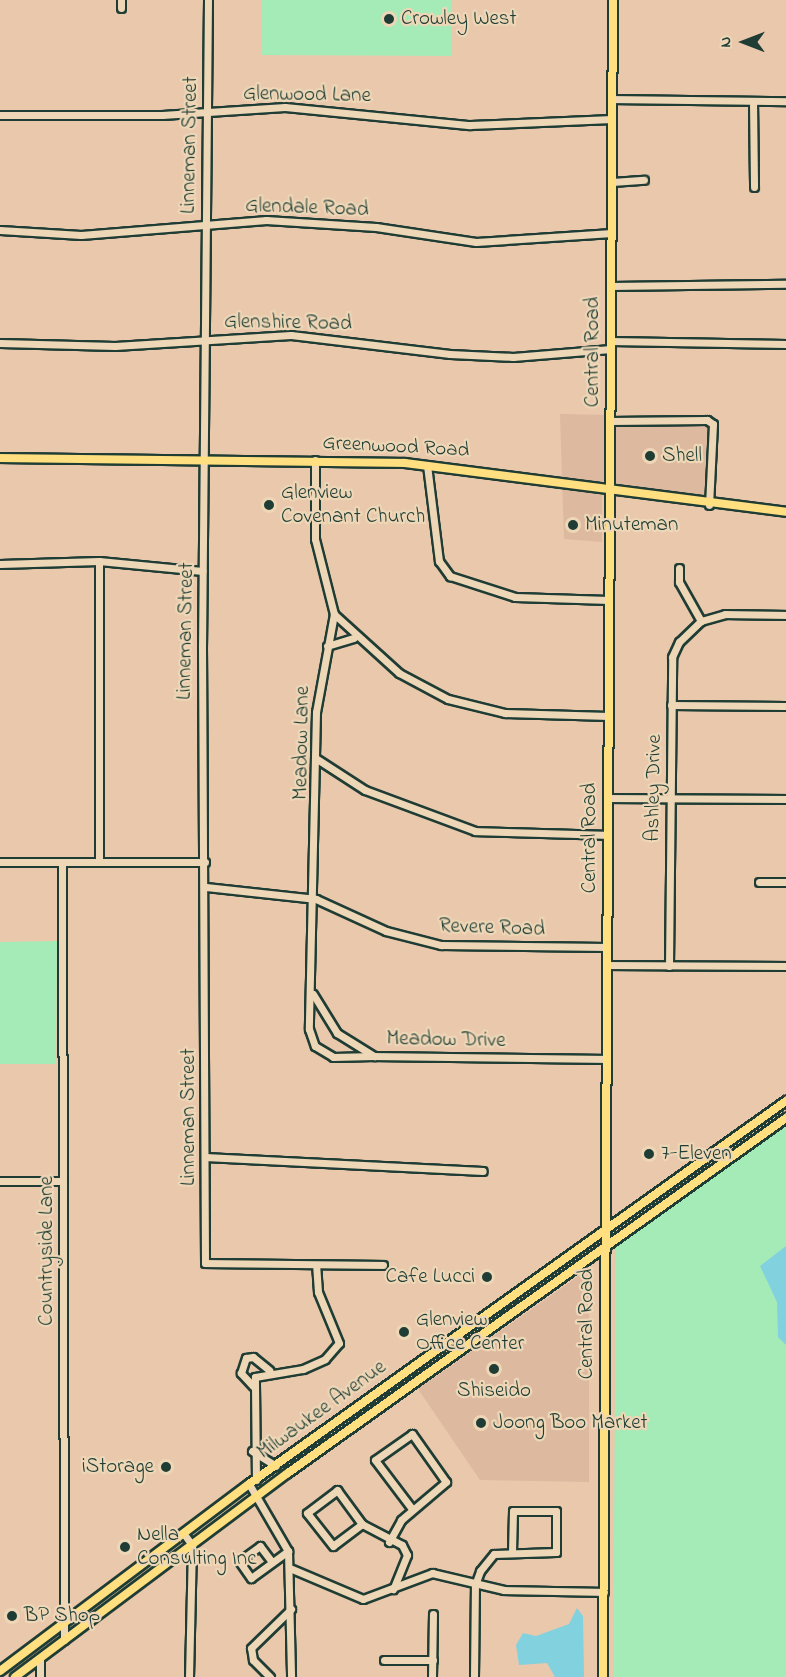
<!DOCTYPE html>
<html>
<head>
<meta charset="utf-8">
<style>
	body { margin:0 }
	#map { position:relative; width:786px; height:1677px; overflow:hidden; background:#e9c8ac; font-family:"Indie Flower",sans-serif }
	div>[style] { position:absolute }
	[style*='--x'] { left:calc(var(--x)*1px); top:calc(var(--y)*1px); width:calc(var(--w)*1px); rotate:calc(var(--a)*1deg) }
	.built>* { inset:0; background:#ddb9a0 }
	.green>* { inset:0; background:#a5ebb7 }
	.water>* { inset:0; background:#82d1df }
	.roads { filter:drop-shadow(2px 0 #1f3d34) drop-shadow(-2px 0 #1f3d34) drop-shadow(0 2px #1f3d34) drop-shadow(0 -2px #1f3d34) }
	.minor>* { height:7px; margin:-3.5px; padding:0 3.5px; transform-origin:3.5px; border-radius:3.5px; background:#eed7b7 }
	.major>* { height:8px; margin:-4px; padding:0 4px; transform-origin:4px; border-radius:4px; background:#ffdf80 }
	.dots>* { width:16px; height:16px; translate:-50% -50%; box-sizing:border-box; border:3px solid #eed7b7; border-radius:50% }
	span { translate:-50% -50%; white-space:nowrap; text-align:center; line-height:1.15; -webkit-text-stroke:4.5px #eed7b7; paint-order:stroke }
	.poi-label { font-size:21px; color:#1f3d34 }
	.left { translate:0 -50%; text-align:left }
	.right { translate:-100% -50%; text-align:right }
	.street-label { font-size:21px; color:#1f3d34 }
	.north { position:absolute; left:714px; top:12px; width:60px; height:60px; -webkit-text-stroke:4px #eed7b7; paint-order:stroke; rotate:270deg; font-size:16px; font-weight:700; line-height:24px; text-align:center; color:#1f3d34 }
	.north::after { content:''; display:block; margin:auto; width:21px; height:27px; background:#1f3d34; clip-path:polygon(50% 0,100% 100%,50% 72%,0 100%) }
</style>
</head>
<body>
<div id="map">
	<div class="built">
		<i style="clip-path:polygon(560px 414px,709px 417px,717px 423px,716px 500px,602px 481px,602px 542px,564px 539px)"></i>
		<i style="clip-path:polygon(580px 1275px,589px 1276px,589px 1482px,480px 1480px,418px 1389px)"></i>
	</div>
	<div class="green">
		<i style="clip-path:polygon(262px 0,452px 0,452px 56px,262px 55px)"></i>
		<i style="clip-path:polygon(57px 941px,56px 1064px,0 1064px,0 942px)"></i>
		<i style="clip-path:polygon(786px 1124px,786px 1677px,613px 1677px,616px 1246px)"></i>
	</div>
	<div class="water">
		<i style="clip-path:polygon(786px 1246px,786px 1345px,778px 1337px,777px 1302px,760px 1266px)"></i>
		<i style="clip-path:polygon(577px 1608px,583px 1616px,584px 1677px,555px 1677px,547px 1663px,519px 1665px,516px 1645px,523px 1633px,536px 1636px,569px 1624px)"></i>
	</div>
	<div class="roads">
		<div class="minor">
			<i style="--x:208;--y:0;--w:646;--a:90.53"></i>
			<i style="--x:202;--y:646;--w:617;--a:89.72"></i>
			<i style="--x:205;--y:1263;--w:178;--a:0.6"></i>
			<i style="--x:121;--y:8;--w:8;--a:-90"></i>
			<i style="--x:613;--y:99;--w:173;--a:0.7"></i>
			<i style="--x:753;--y:101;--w:86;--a:89.3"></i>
			<i style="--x:0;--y:115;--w:162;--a:0"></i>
			<i style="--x:162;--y:115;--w:123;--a:-3.7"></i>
			<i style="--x:285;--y:107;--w:186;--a:5.6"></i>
			<i style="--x:470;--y:125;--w:142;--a:-2.4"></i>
			<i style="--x:612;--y:182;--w:32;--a:-4"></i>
			<i style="--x:0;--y:230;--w:81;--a:3.5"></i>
			<i style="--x:81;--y:235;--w:186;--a:-4.6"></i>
			<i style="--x:266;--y:220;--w:110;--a:3.6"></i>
			<i style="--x:376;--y:227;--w:101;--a:8.5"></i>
			<i style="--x:476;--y:242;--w:136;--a:-3.8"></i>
			<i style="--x:611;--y:286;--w:175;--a:-0.7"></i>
			<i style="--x:611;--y:341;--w:175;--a:1"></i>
			<i style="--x:0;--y:343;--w:115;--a:1.5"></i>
			<i style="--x:115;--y:346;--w:176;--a:-3.6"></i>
			<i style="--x:291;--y:335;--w:160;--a:6.8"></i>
			<i style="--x:450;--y:354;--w:63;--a:2.7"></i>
			<i style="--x:513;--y:357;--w:98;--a:-4.7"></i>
			<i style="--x:611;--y:421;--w:96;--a:-0.6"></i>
			<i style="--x:707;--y:420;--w:7;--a:34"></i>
			<i style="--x:713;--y:424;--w:81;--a:92.8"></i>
			<i style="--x:315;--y:460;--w:79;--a:90"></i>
			<i style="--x:315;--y:539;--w:77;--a:75.8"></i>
			<i style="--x:334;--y:614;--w:100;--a:100.4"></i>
			<i style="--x:316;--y:712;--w:317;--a:91.3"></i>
			<i style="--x:309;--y:1029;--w:18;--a:71"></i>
			<i style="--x:315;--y:1046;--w:21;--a:31"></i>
			<i style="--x:333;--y:1057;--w:41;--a:-1.4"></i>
			<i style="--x:427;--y:465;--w:97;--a:82.9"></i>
			<i style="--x:439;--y:561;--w:19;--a:54"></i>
			<i style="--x:450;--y:576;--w:68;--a:17.9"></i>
			<i style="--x:515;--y:597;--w:94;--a:1.8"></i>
			<i style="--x:99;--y:561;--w:301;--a:90"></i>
			<i style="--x:0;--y:564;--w:99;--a:-1.7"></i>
			<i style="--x:99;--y:561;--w:104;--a:5.5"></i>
			<i style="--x:679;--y:568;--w:14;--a:90"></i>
			<i style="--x:679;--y:582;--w:45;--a:60.6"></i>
			<i style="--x:334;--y:614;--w:88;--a:42.2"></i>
			<i style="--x:399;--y:673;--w:55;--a:28"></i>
			<i style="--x:448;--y:699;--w:59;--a:13.8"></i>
			<i style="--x:505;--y:713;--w:104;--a:1.7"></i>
			<i style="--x:327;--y:646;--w:28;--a:-17"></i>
			<i style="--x:671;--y:705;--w:115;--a:0.5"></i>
			<i style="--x:317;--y:759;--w:57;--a:32.9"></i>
			<i style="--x:365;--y:790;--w:117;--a:20.4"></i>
			<i style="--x:475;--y:831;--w:133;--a:1.7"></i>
			<i style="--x:608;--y:798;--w:178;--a:0.3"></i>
			<i style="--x:0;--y:862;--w:205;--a:0"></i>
			<i style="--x:62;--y:862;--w:778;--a:89.85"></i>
			<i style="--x:759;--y:882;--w:27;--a:0"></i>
			<i style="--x:206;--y:887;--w:111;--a:6.2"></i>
			<i style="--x:316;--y:899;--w:77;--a:24.6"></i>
			<i style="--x:386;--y:931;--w:57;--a:14.3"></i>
			<i style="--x:441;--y:945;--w:166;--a:0.7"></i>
			<i style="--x:607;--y:965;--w:179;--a:0.3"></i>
			<i style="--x:669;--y:966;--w:309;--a:-89.4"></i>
			<i style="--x:672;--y:657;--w:17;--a:-65"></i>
			<i style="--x:679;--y:642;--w:30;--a:-44"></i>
			<i style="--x:701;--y:621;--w:25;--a:-16"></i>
			<i style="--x:725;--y:614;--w:61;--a:0.9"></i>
			<i style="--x:313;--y:994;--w:46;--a:58.4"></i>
			<i style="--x:337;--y:1033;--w:44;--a:31.9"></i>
			<i style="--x:374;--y:1056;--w:232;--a:0.7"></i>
			<i style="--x:205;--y:1157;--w:278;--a:2.9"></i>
			<i style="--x:0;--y:1181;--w:63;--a:0"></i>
			<i style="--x:253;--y:1386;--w:18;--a:-133"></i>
			<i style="--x:241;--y:1373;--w:16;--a:-72"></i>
			<i style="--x:246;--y:1358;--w:7;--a:-8"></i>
			<i style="--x:253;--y:1357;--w:21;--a:39"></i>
			<i style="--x:252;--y:1451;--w:28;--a:32"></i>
			<i style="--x:256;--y:1480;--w:103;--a:-90.6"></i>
			<i style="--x:255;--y:1377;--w:49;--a:-9.5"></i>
			<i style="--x:303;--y:1369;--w:24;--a:-24"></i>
			<i style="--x:325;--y:1359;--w:21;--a:-49"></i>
			<i style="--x:339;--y:1343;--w:55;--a:-112.4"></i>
			<i style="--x:318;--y:1292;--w:27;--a:-94"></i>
			<i style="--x:249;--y:1484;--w:78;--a:59.8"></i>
			<i style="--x:288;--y:1551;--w:126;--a:88.6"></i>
			<i style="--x:362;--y:1524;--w:36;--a:143"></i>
			<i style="--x:333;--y:1546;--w:42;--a:-128.2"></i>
			<i style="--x:307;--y:1513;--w:38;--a:-37"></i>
			<i style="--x:337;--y:1490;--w:42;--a:53.7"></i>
			<i style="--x:362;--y:1524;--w:45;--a:27.7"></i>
			<i style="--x:402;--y:1545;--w:11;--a:63"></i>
			<i style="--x:407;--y:1555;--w:37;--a:112"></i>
			<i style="--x:184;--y:1534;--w:14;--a:54"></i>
			<i style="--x:192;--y:1545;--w:132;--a:91.3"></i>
			<i style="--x:389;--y:1542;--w:25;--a:-61"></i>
			<i style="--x:401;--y:1520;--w:59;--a:-40.2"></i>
			<i style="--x:446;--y:1482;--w:59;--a:-125.3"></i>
			<i style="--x:412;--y:1434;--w:45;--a:144.9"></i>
			<i style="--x:375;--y:1460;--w:61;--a:52.9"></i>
			<i style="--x:272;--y:1562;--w:20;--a:-127"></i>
			<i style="--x:260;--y:1546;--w:26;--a:144"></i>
			<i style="--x:239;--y:1561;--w:21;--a:55"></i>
			<i style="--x:251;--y:1578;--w:46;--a:-36.1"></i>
			<i style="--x:292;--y:1569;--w:77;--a:22.9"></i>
			<i style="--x:363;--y:1599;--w:74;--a:-20.6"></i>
			<i style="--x:432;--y:1573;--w:74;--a:13.3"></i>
			<i style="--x:504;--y:1590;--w:100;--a:1.1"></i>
			<i style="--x:40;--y:1658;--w:19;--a:90"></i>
			<i style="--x:384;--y:1660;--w:49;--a:0"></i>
			<i style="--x:270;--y:1677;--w:24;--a:-135"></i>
			<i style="--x:253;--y:1660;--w:12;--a:-99"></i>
			<i style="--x:251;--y:1648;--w:56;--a:-44.3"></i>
			<i style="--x:432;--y:1677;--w:63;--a:-89.1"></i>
			<i style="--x:474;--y:1677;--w:92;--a:-89.4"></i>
			<i style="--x:475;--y:1585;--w:15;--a:-70"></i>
			<i style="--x:480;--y:1571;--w:22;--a:-51"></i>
			<i style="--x:494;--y:1554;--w:62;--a:-1.8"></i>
			<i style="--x:556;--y:1552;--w:41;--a:-90"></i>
			<i style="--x:556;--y:1511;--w:43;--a:180"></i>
			<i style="--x:513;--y:1511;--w:40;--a:91.4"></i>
		</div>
		<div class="major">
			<i style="--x:0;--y:458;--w:405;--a:0.7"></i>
			<i style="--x:405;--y:463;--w:384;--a:7.3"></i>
			<i style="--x:0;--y:1671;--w:311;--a:-36.9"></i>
			<i style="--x:249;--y:1484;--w:660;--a:-35.5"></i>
			<i style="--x:15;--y:1677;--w:341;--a:-36.8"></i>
			<i style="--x:288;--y:1473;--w:612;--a:-35.48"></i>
			<i style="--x:603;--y:1677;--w:1677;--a:-89.66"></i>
		</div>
	</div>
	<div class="dots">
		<i style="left:389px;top:19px;background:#1f3d34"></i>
		<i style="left:650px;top:456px;background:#1f3d34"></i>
		<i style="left:269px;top:505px;background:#1f3d34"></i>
		<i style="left:573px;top:525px;background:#1f3d34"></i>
		<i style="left:649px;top:1154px;background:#1f3d34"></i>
		<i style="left:487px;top:1277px;background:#1f3d34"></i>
		<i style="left:404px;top:1332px;background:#1f3d34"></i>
		<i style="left:494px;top:1369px;background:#1f3d34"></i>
		<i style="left:481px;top:1423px;background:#1f3d34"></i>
		<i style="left:166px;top:1467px;background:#1f3d34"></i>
		<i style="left:125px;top:1547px;background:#1f3d34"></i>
		<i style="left:12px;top:1616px;background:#1f3d34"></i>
	</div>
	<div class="poi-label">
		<span class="left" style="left:401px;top:19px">Crowley West</span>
		<span class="left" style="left:662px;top:456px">Shell</span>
		<span class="left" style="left:281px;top:505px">Glenview<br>Covenant Church</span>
		<span class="left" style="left:585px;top:525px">Minuteman</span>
		<span class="left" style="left:661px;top:1154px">7-Eleven</span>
		<span class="right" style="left:475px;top:1277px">Cafe Lucci</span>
		<span class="left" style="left:416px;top:1332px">Glenview<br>Office Center</span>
		<span style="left:494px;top:1391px">Shiseido</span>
		<span class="left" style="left:493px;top:1423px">Joong Boo Market</span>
		<span class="right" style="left:154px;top:1467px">iStorage</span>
		<span class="left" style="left:137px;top:1547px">Nella<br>Consulting Inc</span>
		<span class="left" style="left:24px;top:1616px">BP Shop</span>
	</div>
	<div class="street-label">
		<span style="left:307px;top:95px;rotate:1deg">Glenwood Lane</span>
		<span style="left:190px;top:145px;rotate:-89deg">Linneman Street</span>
		<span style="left:307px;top:208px;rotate:2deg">Glendale Road</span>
		<span style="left:288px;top:323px;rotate:1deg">Glenshire Road</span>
		<span style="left:593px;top:352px;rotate:-90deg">Central Road</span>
		<span style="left:396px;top:447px;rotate:3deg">Greenwood Road</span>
		<span style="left:186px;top:631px;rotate:-89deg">Linneman Street</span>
		<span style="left:302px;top:743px;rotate:-89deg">Meadow Lane</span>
		<span style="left:654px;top:788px;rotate:-89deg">Ashley Drive</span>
		<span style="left:590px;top:838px;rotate:-90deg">Central Road</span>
		<span style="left:492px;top:928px;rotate:2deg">Revere Road</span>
		<span style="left:446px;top:1040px;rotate:1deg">Meadow Drive</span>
		<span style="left:189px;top:1117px;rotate:-90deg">Linneman Street</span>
		<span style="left:47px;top:1251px;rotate:-90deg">Countryside Lane</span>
		<span style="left:587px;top:1324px;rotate:-90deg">Central Road</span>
		<span style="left:322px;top:1410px;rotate:-36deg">Milwaukee Avenue</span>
	</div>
	<div class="north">N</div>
</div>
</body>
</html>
